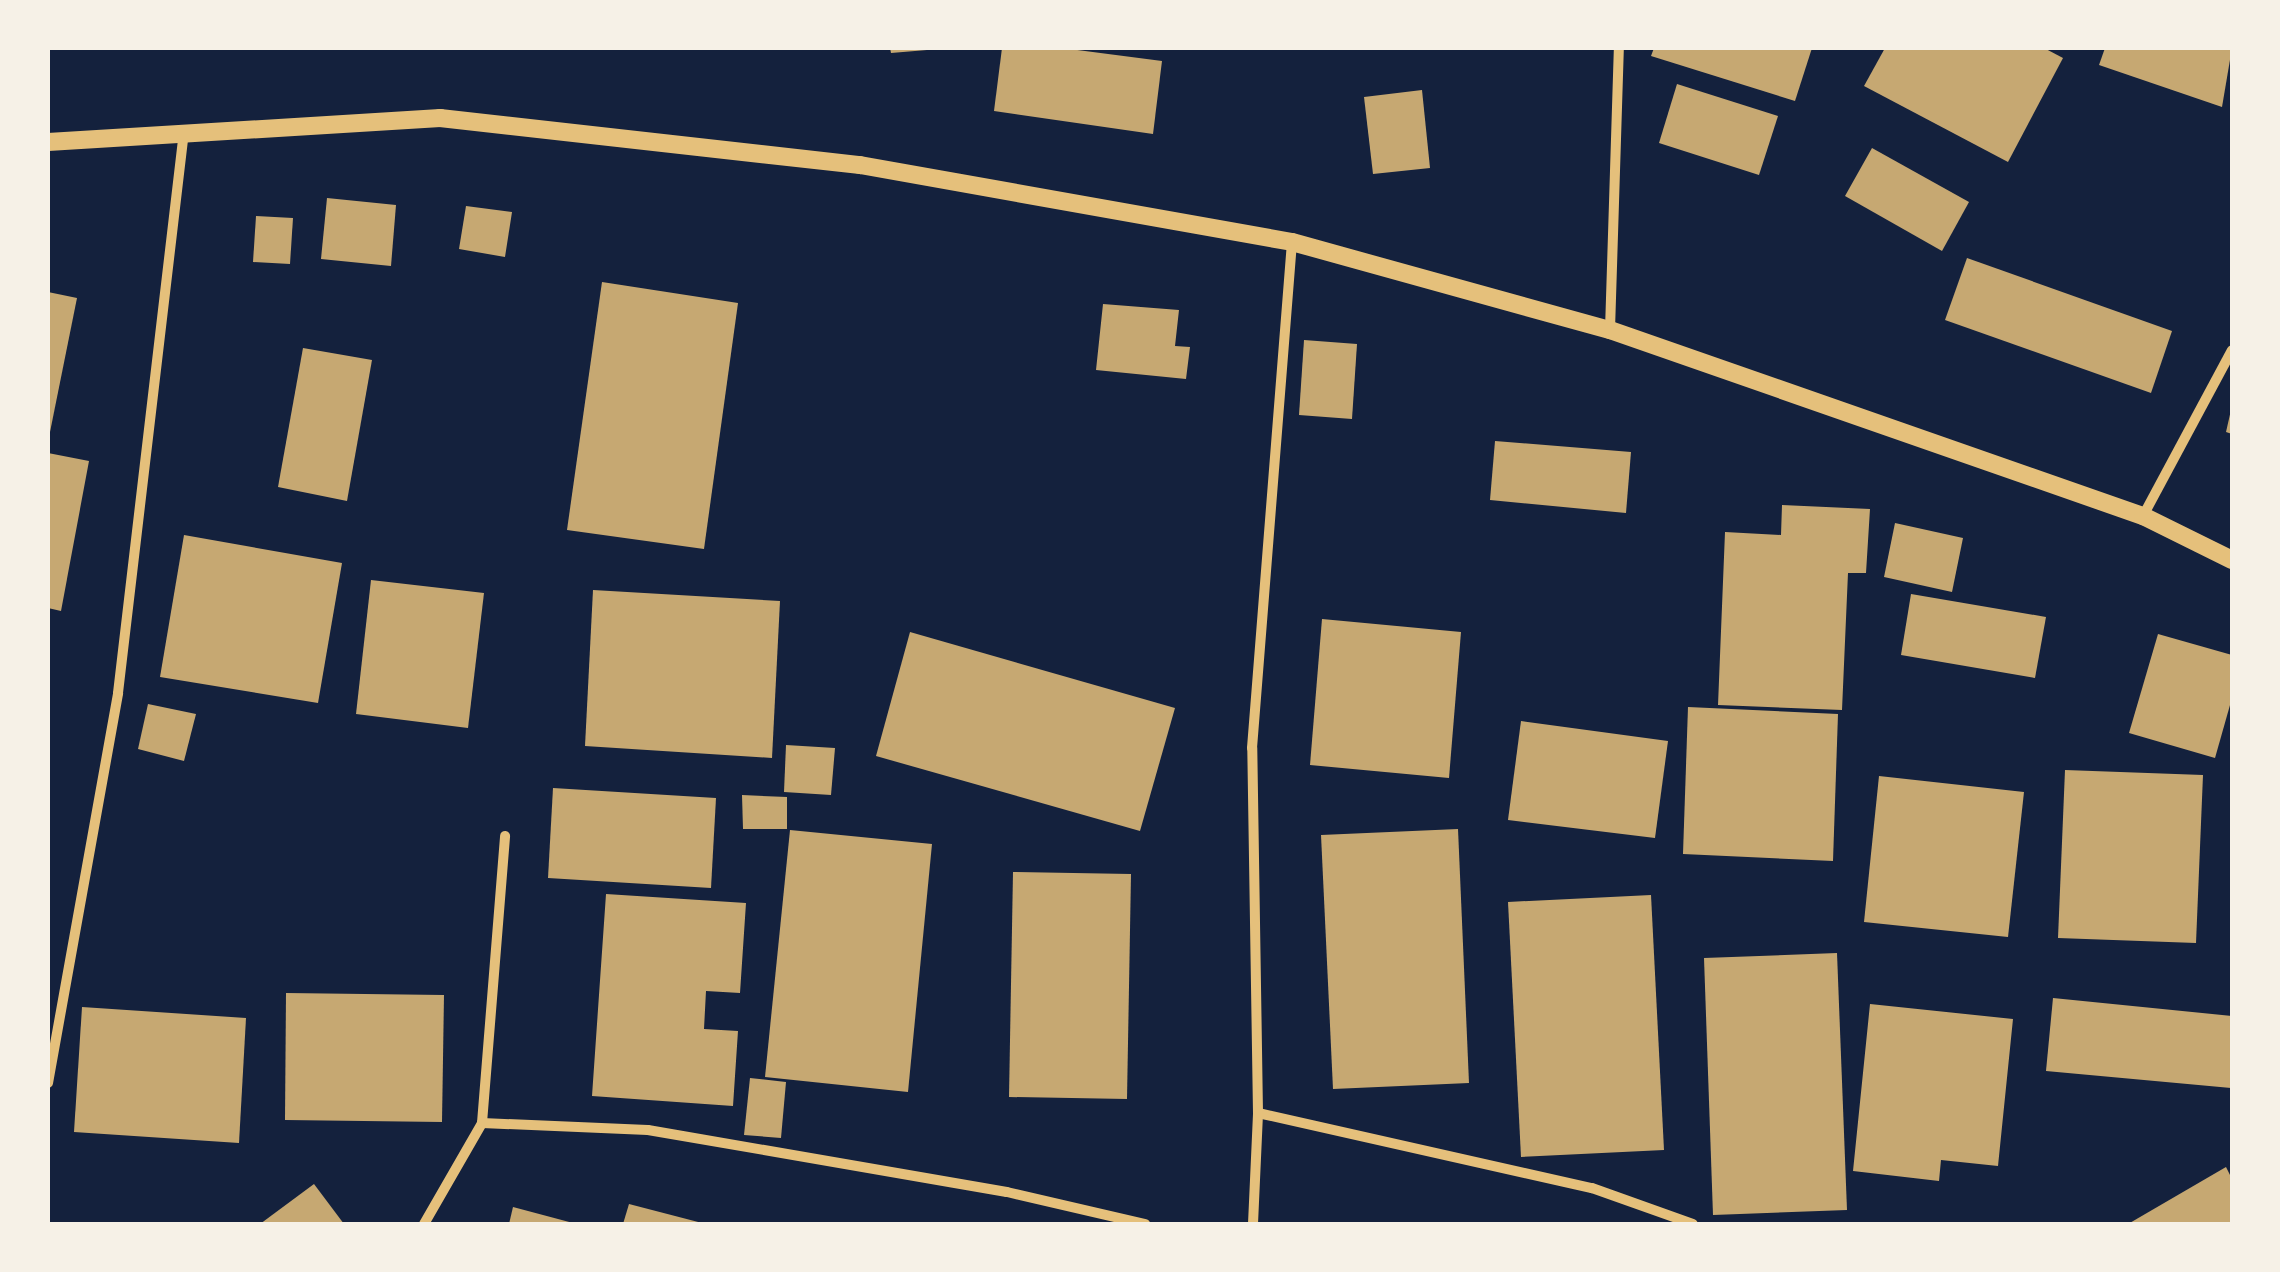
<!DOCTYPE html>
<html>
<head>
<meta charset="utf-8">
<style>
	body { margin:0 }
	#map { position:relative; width:2280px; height:1272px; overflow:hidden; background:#14213d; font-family:"Varela Round",sans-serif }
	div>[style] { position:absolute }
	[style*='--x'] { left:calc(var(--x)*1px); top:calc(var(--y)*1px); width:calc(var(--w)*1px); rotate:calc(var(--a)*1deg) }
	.building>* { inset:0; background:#c6a872 }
	.minor>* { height:10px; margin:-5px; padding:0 5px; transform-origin:5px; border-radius:5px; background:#e5c07b }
	.tertiary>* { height:18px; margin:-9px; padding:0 9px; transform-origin:9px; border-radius:9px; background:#e5c07b }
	span { translate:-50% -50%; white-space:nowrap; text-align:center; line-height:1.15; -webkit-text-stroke:8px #f6f1e7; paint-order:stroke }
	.frame { position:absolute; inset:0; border:50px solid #f6f1e7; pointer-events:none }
</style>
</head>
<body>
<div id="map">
	<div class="building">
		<i style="clip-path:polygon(890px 48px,927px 48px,927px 50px,891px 53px)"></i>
		<i style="clip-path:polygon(1002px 48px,1062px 48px,1162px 61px,1153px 134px,994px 111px)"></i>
		<i style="clip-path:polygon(1654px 48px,1812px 48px,1795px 101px,1651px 56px)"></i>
		<i style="clip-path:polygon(1885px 48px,2044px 48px,2063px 58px,2008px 162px,1864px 86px)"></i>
		<i style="clip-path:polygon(2105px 48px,2232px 48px,2222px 107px,2099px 65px)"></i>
		<i style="clip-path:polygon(1677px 84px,1778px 116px,1759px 175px,1659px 143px)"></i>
		<i style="clip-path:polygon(1422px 90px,1430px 168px,1373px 174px,1364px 97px)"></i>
		<i style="clip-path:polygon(1872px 148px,1969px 202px,1942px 251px,1845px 196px)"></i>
		<i style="clip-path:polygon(327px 198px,396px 205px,391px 266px,321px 259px)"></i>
		<i style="clip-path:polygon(466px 206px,512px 212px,505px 257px,459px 249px)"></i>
		<i style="clip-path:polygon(256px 216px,293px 218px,290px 264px,253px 262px)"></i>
		<i style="clip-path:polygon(1967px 258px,2172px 331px,2151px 393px,1945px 320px)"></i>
		<i style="clip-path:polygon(602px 282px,738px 303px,704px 549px,567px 530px)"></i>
		<i style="clip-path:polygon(48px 292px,77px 298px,49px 437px,48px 437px)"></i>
		<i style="clip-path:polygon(1103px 304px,1179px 310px,1175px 346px,1190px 347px,1186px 379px,1096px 370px)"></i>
		<i style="clip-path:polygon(1304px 340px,1357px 344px,1352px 419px,1299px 415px)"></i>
		<i style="clip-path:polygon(303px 348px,372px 360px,347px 501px,278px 487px)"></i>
		<i style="clip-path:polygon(2231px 410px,2232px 410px,2232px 434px,2226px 432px)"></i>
		<i style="clip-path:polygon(1495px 441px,1631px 452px,1626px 513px,1490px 500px)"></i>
		<i style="clip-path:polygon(48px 453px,89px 461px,61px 611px,48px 608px)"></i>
		<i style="clip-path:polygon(1782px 505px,1870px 509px,1866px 573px,1848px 573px,1842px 710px,1718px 705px,1725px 532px,1781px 535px)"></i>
		<i style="clip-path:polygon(1895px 523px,1963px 538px,1952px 592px,1884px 577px)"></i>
		<i style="clip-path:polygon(184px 535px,342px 563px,318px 703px,160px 677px)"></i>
		<i style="clip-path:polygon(371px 580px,484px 593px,468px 728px,356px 714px)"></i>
		<i style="clip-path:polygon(593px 590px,780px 601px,772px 758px,585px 746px)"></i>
		<i style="clip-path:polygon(1911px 594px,2046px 617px,2035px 678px,1901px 655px)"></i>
		<i style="clip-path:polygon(1322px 619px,1461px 632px,1449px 778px,1310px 765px)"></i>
		<i style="clip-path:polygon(910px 632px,1175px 708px,1140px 831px,876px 756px)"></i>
		<i style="clip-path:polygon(2158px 634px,2232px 655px,2232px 698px,2215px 758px,2129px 733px)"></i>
		<i style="clip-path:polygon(148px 704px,196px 714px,184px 761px,138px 749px)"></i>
		<i style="clip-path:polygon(1688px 707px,1838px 714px,1833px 861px,1683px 854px)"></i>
		<i style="clip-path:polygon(1521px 721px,1668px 741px,1655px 838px,1508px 820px)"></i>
		<i style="clip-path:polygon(786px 745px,835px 748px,831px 795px,784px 792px)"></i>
		<i style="clip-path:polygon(2065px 770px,2203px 775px,2196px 943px,2058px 938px)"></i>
		<i style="clip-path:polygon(1879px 776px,2024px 792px,2008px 937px,1864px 922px)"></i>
		<i style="clip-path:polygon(553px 788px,716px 798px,711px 888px,548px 878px)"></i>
		<i style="clip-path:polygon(742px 795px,787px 797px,787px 829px,743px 829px)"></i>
		<i style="clip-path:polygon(1458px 829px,1469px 1083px,1333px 1089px,1321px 835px)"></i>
		<i style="clip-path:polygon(790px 830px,932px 844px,908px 1092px,765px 1077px)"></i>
		<i style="clip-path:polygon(1013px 872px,1131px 874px,1127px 1099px,1009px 1097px)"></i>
		<i style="clip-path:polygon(606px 894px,746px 903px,740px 993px,706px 991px,704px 1029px,738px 1031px,733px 1106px,592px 1096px)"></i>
		<i style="clip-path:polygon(1651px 895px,1664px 1150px,1521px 1157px,1508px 902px)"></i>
		<i style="clip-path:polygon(1837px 953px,1847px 1210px,1713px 1215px,1704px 958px)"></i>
		<i style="clip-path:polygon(286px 993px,444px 995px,442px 1122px,285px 1120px)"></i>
		<i style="clip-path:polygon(2053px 998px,2232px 1016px,2231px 1088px,2046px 1071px)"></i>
		<i style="clip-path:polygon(1870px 1004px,2013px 1019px,1998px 1166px,1941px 1160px,1939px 1181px,1853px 1171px)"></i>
		<i style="clip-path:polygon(82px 1007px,246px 1018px,239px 1143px,74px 1132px)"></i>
		<i style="clip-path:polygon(750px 1078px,786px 1082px,781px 1138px,744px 1135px)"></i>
		<i style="clip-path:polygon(2226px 1167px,2232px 1179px,2232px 1224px,2128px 1224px)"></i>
		<i style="clip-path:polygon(314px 1184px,344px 1224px,260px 1224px)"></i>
		<i style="clip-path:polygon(629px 1204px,702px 1223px,702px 1224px,623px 1224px)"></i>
		<i style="clip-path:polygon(513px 1207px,573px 1223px,573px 1224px,509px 1224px)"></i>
	</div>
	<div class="minor">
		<i style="--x:1610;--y:330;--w:282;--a:-88.2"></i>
		<i style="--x:2143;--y:516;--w:188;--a:-61.8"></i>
		<i style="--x:48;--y:1083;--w:396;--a:-79.8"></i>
		<i style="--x:118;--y:693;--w:566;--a:-83.3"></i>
		<i style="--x:1258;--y:1113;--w:342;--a:12.7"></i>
		<i style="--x:1592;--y:1188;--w:107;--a:19.6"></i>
		<i style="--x:482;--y:1123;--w:166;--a:2.4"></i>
		<i style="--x:648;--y:1130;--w:364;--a:9.8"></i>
		<i style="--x:1007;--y:1192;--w:142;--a:13.1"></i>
		<i style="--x:424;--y:1224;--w:116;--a:-60.1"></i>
		<i style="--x:482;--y:1123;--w:288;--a:-85.4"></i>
		<i style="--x:1253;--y:1224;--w:111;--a:-87.4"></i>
		<i style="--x:1258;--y:1113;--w:365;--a:-90.9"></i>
		<i style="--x:1252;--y:748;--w:508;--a:-85.48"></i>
	</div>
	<div class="tertiary">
		<i style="--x:48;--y:142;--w:393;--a:-3.5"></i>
		<i style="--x:440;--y:118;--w:423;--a:6.4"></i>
		<i style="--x:860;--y:165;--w:439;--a:10.1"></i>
		<i style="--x:1292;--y:242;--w:330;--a:15.5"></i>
		<i style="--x:1610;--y:330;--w:565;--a:19.24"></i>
		<i style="--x:2143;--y:516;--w:99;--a:26.3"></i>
	</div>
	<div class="frame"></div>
</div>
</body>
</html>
